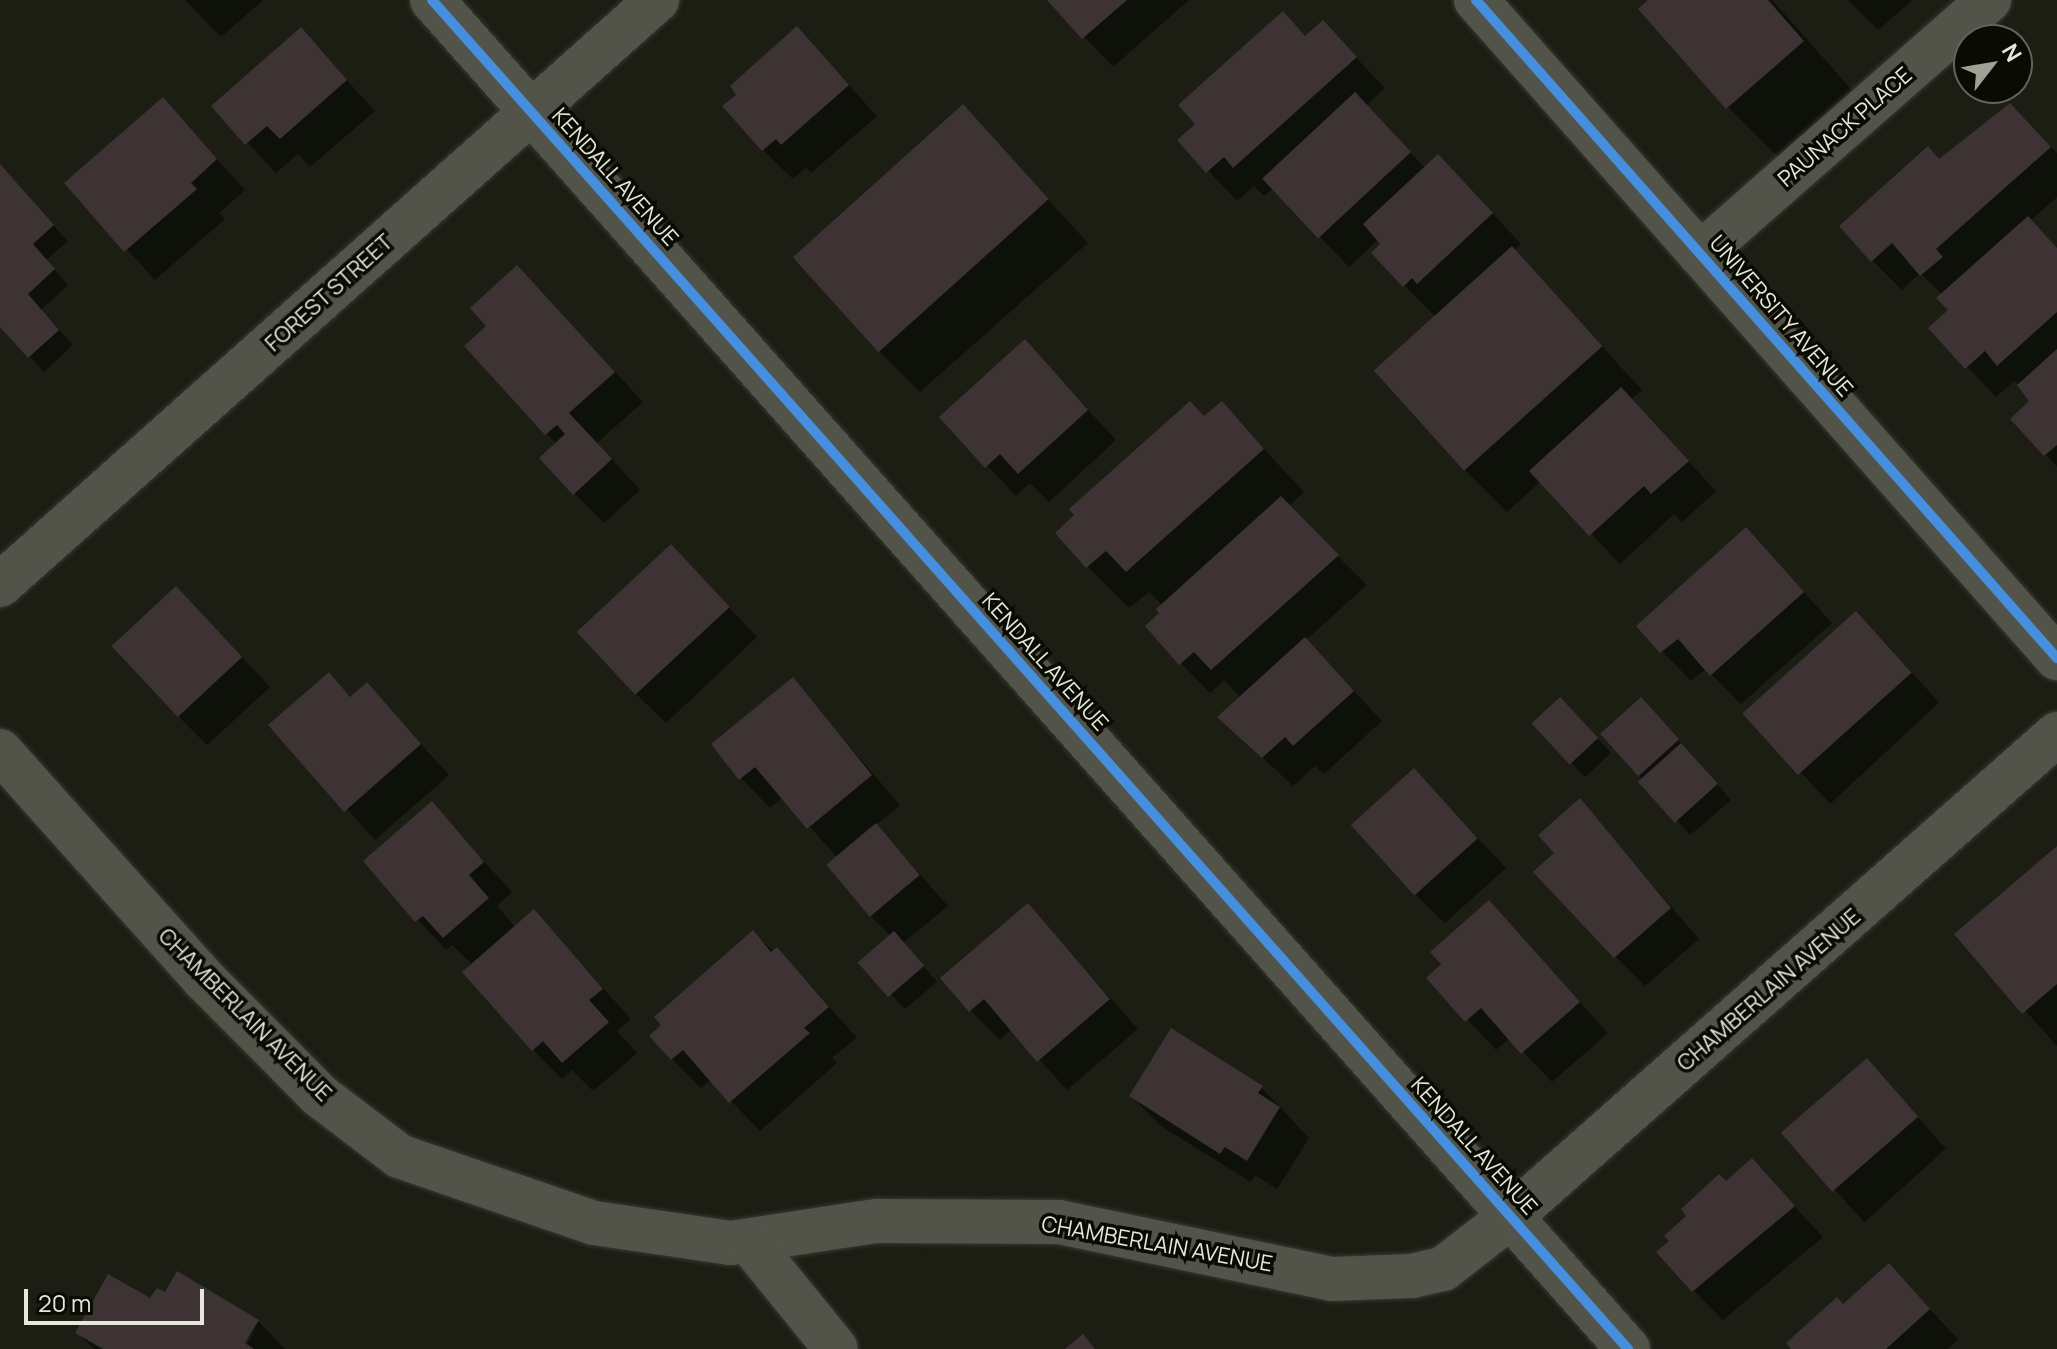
<!DOCTYPE html>
<style>
body{margin:0}
#map{position:relative;width:2057px;height:1349px;overflow:hidden;background:#1c1e13;font-family:Manrope,sans-serif}
div>[style]{position:absolute}
[style*='--x']{left:calc(var(--x)*1px);top:calc(var(--y)*1px);width:calc(var(--w)*1px);rotate:calc(var(--a)*1deg)}
.shadow>*{inset:0;background:#0007;transform-origin:0 0}
.building>*{inset:0;background:#3d3335;transform-origin:0 0}
.roads{filter:drop-shadow(0 0 2px #373930) drop-shadow(0 0 2px #373930)}
.minor>*{height:44px;margin:-22px;padding:0 22px;transform-origin:22px;border-radius:22px;background:#525449}
.tertiary>*{height:44px;margin:-22px;padding:0 22px;transform-origin:22px;border-radius:22px;background:#525449}
.cycleway>*{height:10px;margin:-5px;padding:0 5px;transform-origin:5px;border-radius:5px;background:#468fdf}
span{translate:-50% -50%;white-space:nowrap;text-align:center;line-height:1.15;-webkit-text-stroke:7px #0a0c04;paint-order:stroke}
.street-label{font-size:22px;color:#e5e8db}
.north{position:absolute;left:1953px;top:24px;width:80px;height:80px;box-sizing:border-box;background:#0a0c04;border:2px solid #62645a;border-radius:50%;rotate:59deg;font-size:22px;font-weight:700;line-height:32px;text-align:center;color:#e5e8db}
.north::after{content:'';display:block;margin:auto;width:28px;height:36px;background:#9fa195;clip-path:polygon(50% 0,100% 100%,50% 72%,0 100%)}
.scale{position:absolute;left:24px;top:1289px;width:180px;height:36px;box-sizing:border-box;border:4px solid #e5e8db;border-top:0;padding-left:10px;font-size:24px;line-height:28px;white-space:nowrap;color:#e5e8db;-webkit-text-stroke:6px #0a0c04;paint-order:stroke}
</style>
<div id="map">
<div class="shadow">
<i style="clip-path:polygon(185px 0,263px 0,221px 37px)"></i>
<i style="clip-path:polygon(1050px 0,1189px 0,1113px 67px)"></i>
<i style="clip-path:polygon(1651px 0,1772px 0,1866px 106px,1792px 171px,1728px 107px)"></i>
<i style="clip-path:polygon(1848px 0,1913px 0,1878px 30px)"></i>
<i style="clip-path:polygon(1323px 23px,1385px 88px,1365px 106px,1425px 168px,1467px 186px,1521px 244px,1514px 251px,1642px 390px,1631px 400px,1716px 491px,1682px 522px,1674px 514px,1620px 564px,1541px 481px,1507px 512px,1465px 470px,1436px 317px,1404px 285px,1379px 239px,1349px 267px,1273px 188px,1264px 196px,1254px 186px,1237px 201px,1180px 141px)"></i>
<i style="clip-path:polygon(797px 29px,877px 116px,811px 173px,806px 167px,793px 179px,763px 150px,739px 95px)"></i>
<i style="clip-path:polygon(301px 30px,375px 111px,310px 167px,298px 154px,276px 173px,214px 107px)"></i>
<i style="clip-path:polygon(163px 100px,245px 190px,219px 213px,225px 219px,155px 280px,67px 184px)"></i>
<i style="clip-path:polygon(2010px 105px,2057px 153px,2057px 197px,2030px 221px,2057px 248px,2057px 467px,2013px 419px,2032px 401px,2021px 387px,2014px 381px,1996px 397px,1931px 328px,1951px 310px,1943px 295px,1920px 273px,1902px 290px,1872px 260px,1940px 161px)"></i>
<i style="clip-path:polygon(963px 107px,1088px 243px,920px 392px,878px 350px)"></i>
<i style="clip-path:polygon(0 167px,68px 241px,46px 260px,68px 285px,41px 310px,73px 345px,44px 372px,0 324px)"></i>
<i style="clip-path:polygon(546px 297px,643px 402px,597px 443px,640px 490px,604px 523px,574px 493px,557px 444px,547px 434px)"></i>
<i style="clip-path:polygon(1025px 342px,1116px 440px,1049px 502px,1030px 483px,1016px 496px,942px 417px)"></i>
<i style="clip-path:polygon(1222px 404px,1304px 492px,1288px 507px,1367px 585px,1306px 640px,1382px 721px,1324px 774px,1315px 766px,1293px 786px,1220px 718px,1241px 698px,1224px 680px,1210px 693px,1181px 663px,1163px 606px,1149px 592px,1129px 608px,1088px 567px,1205px 418px)"></i>
<i style="clip-path:polygon(1746px 529px,1832px 623px,1741px 704px,1706px 669px,1691px 681px,1638px 626px)"></i>
<i style="clip-path:polygon(671px 546px,757px 637px,666px 723px,636px 694px)"></i>
<i style="left:1856px;top:613px;width:122px;height:149px;rotate:47deg"></i>
<i style="clip-path:polygon(205px 618px,270px 687px,207px 745px,178px 716px)"></i>
<i style="clip-path:polygon(328px 675px,352px 698px,367px 685px,449px 775px,375px 840px,271px 725px)"></i>
<i style="clip-path:polygon(792px 680px,900px 805px,876px 825px,948px 906px,903px 943px,937px 982px,905px 1009px,891px 994px,891px 936px,870px 916px,837px 857px,783px 797px,770px 808px,741px 778px)"></i>
<i style="clip-path:polygon(1575px 714px,1611px 753px,1585px 777px,1534px 723px)"></i>
<i style="clip-path:polygon(1656px 714px,1731px 800px,1690px 835px,1603px 734px)"></i>
<i style="clip-path:polygon(1414px 771px,1506px 868px,1445px 923px,1415px 894px)"></i>
<i style="clip-path:polygon(1580px 801px,1699px 939px,1645px 986px,1615px 956px,1556px 853px)"></i>
<i style="clip-path:polygon(431px 804px,512px 892px,497px 906px,516px 928px,534px 912px,631px 1019px,617px 1031px,637px 1053px,593px 1091px,572px 1070px,562px 1079px,533px 1050px,473px 965px,452px 945px,446px 950px,365px 861px)"></i>
<i style="clip-path:polygon(2057px 849px,2057px 1046px,1957px 934px)"></i>
<i style="clip-path:polygon(1489px 903px,1608px 1033px,1552px 1082px,1510px 1038px,1496px 1050px,1429px 978px)"></i>
<i style="clip-path:polygon(1028px 906px,1138px 1029px,1067px 1090px,1012px 1029px,1000px 1040px,970px 1010px)"></i>
<i style="clip-path:polygon(753px 933px,806px 980px,857px 1038px,832px 1058px,837px 1063px,760px 1131px,711px 1080px,701px 1088px,672px 1059px)"></i>
<i style="left:1867px;top:1061px;width:118px;height:110px;rotate:48deg"></i>
<i style="clip-path:polygon(1261px 1087px,1309px 1138px,1277px 1189px,1255px 1175px,1251px 1182px,1161px 1126px,1131px 1096px)"></i>
<i style="clip-path:polygon(1752px 1161px,1823px 1237px,1723px 1320px,1693px 1290px,1672px 1241px)"></i>
<i style="clip-path:polygon(1888px 1265px,1958px 1339px,1948px 1349px,1794px 1349px)"></i>
<i style="clip-path:polygon(151px 1301px,258px 1321px,285px 1349px,244px 1349px,257px 1327px,240px 1349px,94px 1349px,77px 1332px)"></i>
</div>
<div class="building">
<i style="clip-path:polygon(1047px 0,1127px 0,1082px 39px)"></i>
<i style="clip-path:polygon(1648px 0,1768px 0,1804px 41px,1726px 109px,1638px 9px)"></i>
<i style="clip-path:polygon(1283px 11px,1305px 36px,1323px 20px,1357px 57px,1233px 168px,1224px 157px,1206px 173px,1177px 140px,1195px 124px,1178px 105px)"></i>
<i style="clip-path:polygon(797px 26px,849px 85px,781px 145px,776px 139px,762px 151px,722px 106px,736px 95px,730px 86px)"></i>
<i style="clip-path:polygon(301px 27px,347px 80px,280px 139px,267px 126px,245px 145px,211px 106px)"></i>
<i style="left:1355px;top:92px;width:82px;height:127px;rotate:47deg"></i>
<i style="clip-path:polygon(163px 97px,217px 159px,191px 183px,197px 189px,124px 252px,64px 183px)"></i>
<i style="clip-path:polygon(2010px 103px,2051px 147px,1936px 249px,1943px 257px,1920px 276px,1892px 243px,1871px 262px,1839px 226px,1928px 146px,1939px 159px)"></i>
<i style="left:963px;top:104px;width:128px;height:229px;rotate:48deg"></i>
<i style="clip-path:polygon(1438px 154px,1493px 213px,1417px 284px,1412px 278px,1403px 287px,1371px 253px,1380px 244px,1363px 224px)"></i>
<i style="clip-path:polygon(0 164px,54px 225px,33px 244px,55px 269px,28px 294px,59px 330px,28px 358px,0 327px)"></i>
<i style="clip-path:polygon(2028px 216px,2057px 248px,2057px 312px,1997px 366px,1985px 351px,1965px 369px,1928px 328px,1948px 310px,1936px 298px)"></i>
<i style="left:1512px;top:246px;width:135px;height:186px;rotate:48deg"></i>
<i style="clip-path:polygon(517px 265px,615px 372px,569px 413px,612px 459px,573px 495px,539px 458px,565px 434px,557px 425px,545px 435px,464px 346px,486px 326px,470px 308px)"></i>
<i style="clip-path:polygon(1025px 339px,1088px 410px,1018px 474px,1000px 454px,985px 468px,939px 417px)"></i>
<i style="clip-path:polygon(2057px 349px,2057px 445px,2044px 456px,2010px 419px,2029px 401px,2017px 385px)"></i>
<i style="clip-path:polygon(1621px 387px,1689px 461px,1651px 494px,1644px 486px,1589px 536px,1529px 471px)"></i>
<i style="clip-path:polygon(1190px 401px,1204px 416px,1222px 401px,1264px 449px,1126px 572px,1106px 551px,1086px 568px,1055px 533px,1074px 515px,1069px 509px)"></i>
<i style="clip-path:polygon(1281px 496px,1339px 555px,1211px 670px,1194px 652px,1179px 665px,1145px 626px,1159px 613px,1156px 609px)"></i>
<i style="clip-path:polygon(1746px 527px,1804px 592px,1710px 676px,1678px 639px,1660px 653px,1636px 626px)"></i>
<i style="left:671px;top:544px;width:86px;height:129px;rotate:47deg"></i>
<i style="left:176px;top:586px;width:97px;height:88px;rotate:47deg"></i>
<i style="left:1856px;top:611px;width:83px;height:153px;rotate:48deg"></i>
<i style="clip-path:polygon(1305px 637px,1354px 691px,1293px 746px,1285px 737px,1262px 758px,1217px 717px)"></i>
<i style="clip-path:polygon(329px 672px,350px 697px,367px 682px,421px 744px,344px 812px,268px 725px)"></i>
<i style="clip-path:polygon(793px 677px,872px 775px,807px 829px,755px 767px,739px 780px,711px 744px)"></i>
<i style="left:1560px;top:697px;width:56px;height:39px;rotate:47deg"></i>
<i style="left:1641px;top:697px;width:57px;height:55px;rotate:48deg"></i>
<i style="left:1681px;top:743px;width:55px;height:58px;rotate:48deg"></i>
<i style="left:1414px;top:768px;width:95px;height:85px;rotate:48deg"></i>
<i style="clip-path:polygon(1580px 798px,1671px 908px,1614px 958px,1533px 872px,1554px 853px,1538px 835px)"></i>
<i style="clip-path:polygon(432px 801px,484px 862px,469px 875px,489px 898px,443px 938px,423px 916px,415px 922px,363px 861px)"></i>
<i style="left:876px;top:823px;width:68px;height:65px;rotate:50deg"></i>
<i style="clip-path:polygon(2057px 846px,2057px 984px,2022px 1014px,1954px 934px)"></i>
<i style="clip-path:polygon(1489px 900px,1580px 1002px,1521px 1054px,1481px 1008px,1465px 1022px,1426px 978px,1441px 964px,1430px 952px)"></i>
<i style="clip-path:polygon(1028px 903px,1110px 999px,1037px 1062px,984px 999px,969px 1012px,940px 978px)"></i>
<i style="clip-path:polygon(534px 909px,603px 989px,589px 1000px,609px 1022px,562px 1063px,543px 1041px,532px 1051px,462px 972px)"></i>
<i style="clip-path:polygon(753px 930px,771px 952px,777px 947px,829px 1007px,804px 1028px,810px 1033px,729px 1103px,683px 1050px,671px 1060px,649px 1036px,661px 1025px,654px 1017px)"></i>
<i style="left:894px;top:931px;width:46px;height:48px;rotate:49deg"></i>
<i style="clip-path:polygon(1171px 1028px,1263px 1086px,1258px 1093px,1280px 1107px,1247px 1161px,1225px 1147px,1220px 1154px,1129px 1096px)"></i>
<i style="left:1867px;top:1058px;width:78px;height:114px;rotate:49deg"></i>
<i style="clip-path:polygon(1752px 1158px,1795px 1206px,1692px 1292px,1656px 1252px,1669px 1241px,1664px 1236px,1686px 1216px,1681px 1209px,1719px 1174px,1726px 1181px)"></i>
<i style="clip-path:polygon(1889px 1263px,1930px 1309px,1886px 1349px,1791px 1349px,1786px 1343px,1837px 1297px,1843px 1304px)"></i>
<i style="clip-path:polygon(177px 1271px,259px 1320px,245px 1343px,254px 1349px,103px 1349px,75px 1333px,108px 1274px,150px 1298px,157px 1288px,165px 1292px)"></i>
<i style="clip-path:polygon(1083px 1334px,1095px 1349px,1065px 1349px)"></i>
</div>
<div class="roads">
<div class="minor">
<i style="--x:432;--y:0;--w:1803;--a:48.44"></i>
<i style="--x:1700;--y:254;--w:385;--a:-41.3"></i>
<i style="--x:0;--y:585;--w:880;--a:-41.68"></i>
<i style="--x:0;--y:751;--w:306;--a:48.2"></i>
<i style="--x:204;--y:979;--w:163;--a:45.2"></i>
<i style="--x:319;--y:1095;--w:101;--a:37.3"></i>
<i style="--x:399;--y:1156;--w:206;--a:19"></i>
<i style="--x:594;--y:1223;--w:138;--a:8.3"></i>
<i style="--x:731;--y:1243;--w:148;--a:-8.6"></i>
<i style="--x:877;--y:1221;--w:182;--a:0.3"></i>
<i style="--x:1059;--y:1222;--w:279;--a:11.8"></i>
<i style="--x:1332;--y:1279;--w:80;--a:-2.1"></i>
<i style="--x:1412;--y:1276;--w:32;--a:-13"></i>
<i style="--x:1443;--y:1269;--w:85;--a:-37.8"></i>
<i style="--x:1510;--y:1217;--w:730;--a:-41.44"></i>
<i style="--x:750;--y:1243;--w:136;--a:50.9"></i>
</div>
<div class="tertiary">
<i style="--x:1476;--y:0;--w:878;--a:48.56"></i>
</div>
</div>
<div class="cycleway">
<i style="--x:432;--y:0;--w:1803;--a:48.44"></i>
<i style="--x:1476;--y:0;--w:878;--a:48.56"></i>
</div>
<div class="street-label">
<span style="left:1845px;top:127px;rotate:-41deg">PAUNACK PLACE</span>
<span style="left:615px;top:177px;rotate:48deg">KENDALL AVENUE</span>
<span style="left:329px;top:293px;rotate:-42deg">FOREST STREET</span>
<span style="left:1781px;top:316px;rotate:49deg">UNIVERSITY AVENUE</span>
<span style="left:1045px;top:662px;rotate:48deg">KENDALL AVENUE</span>
<span style="left:1769px;top:990px;rotate:-41deg">CHAMBERLAIN AVENUE</span>
<span style="left:245px;top:1015px;rotate:45deg">CHAMBERLAIN AVENUE</span>
<span style="left:1474px;top:1146px;rotate:48deg">KENDALL AVENUE</span>
<span style="left:1157px;top:1244px;rotate:10deg">CHAMBERLAIN AVENUE</span>
</div>
<div class="north">N</div>
<div class="scale">20 m</div>
</div>
